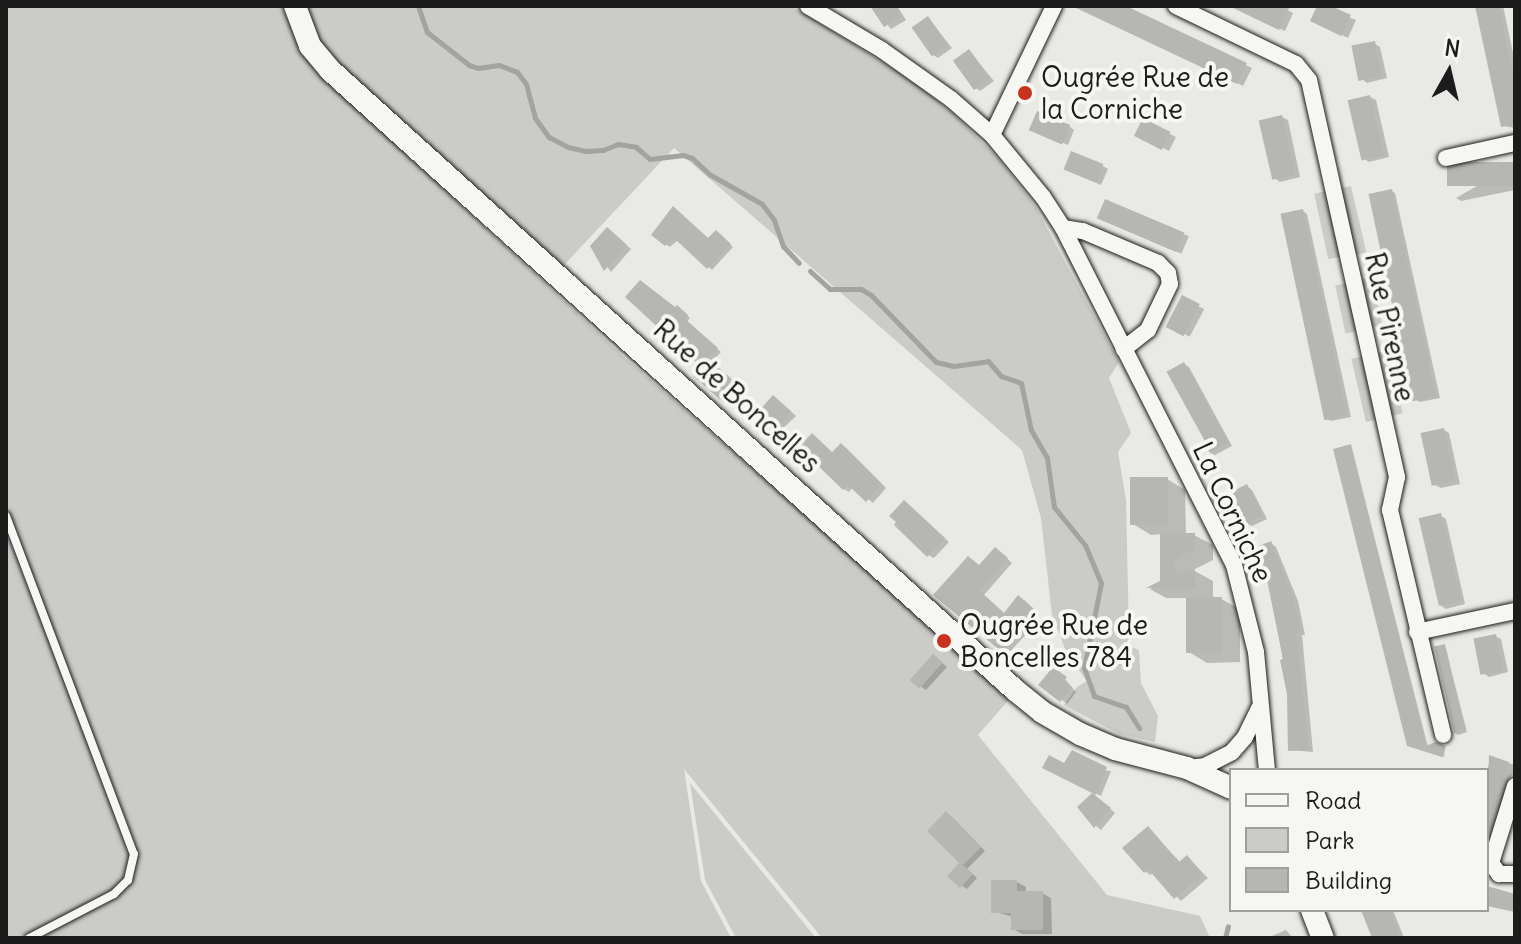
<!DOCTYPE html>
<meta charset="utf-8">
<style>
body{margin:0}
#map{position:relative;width:1521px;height:944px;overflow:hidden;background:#e9e9e5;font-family:Delius,sans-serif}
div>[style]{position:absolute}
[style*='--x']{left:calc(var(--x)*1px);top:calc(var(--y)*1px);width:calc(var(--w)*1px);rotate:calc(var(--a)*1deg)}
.green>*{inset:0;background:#cbcbc7;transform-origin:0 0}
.shadow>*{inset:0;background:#0003;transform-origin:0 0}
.stream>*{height:5px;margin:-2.5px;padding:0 2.5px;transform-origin:2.5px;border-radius:2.5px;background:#a3a3a1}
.building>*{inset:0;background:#b6b6b3;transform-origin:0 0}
.roads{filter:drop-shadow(0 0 2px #1c1c1c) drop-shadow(0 0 2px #1c1c1c)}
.lane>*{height:8px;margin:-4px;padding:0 4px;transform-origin:4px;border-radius:4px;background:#f6f6f2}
.street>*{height:16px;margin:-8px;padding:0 8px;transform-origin:8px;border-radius:8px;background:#f6f6f2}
.secondary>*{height:22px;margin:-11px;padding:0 11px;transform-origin:11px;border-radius:11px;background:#f6f6f2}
.dots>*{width:22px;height:22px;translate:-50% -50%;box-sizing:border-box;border:4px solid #f6f6f2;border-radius:50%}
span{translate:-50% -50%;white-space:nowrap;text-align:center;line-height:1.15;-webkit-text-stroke:8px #f6f6f2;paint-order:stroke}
.poi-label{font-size:28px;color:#1c1c1c}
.left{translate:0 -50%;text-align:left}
.street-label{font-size:28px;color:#1c1c1c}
.frame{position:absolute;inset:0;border:8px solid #1c1c1c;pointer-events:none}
.legend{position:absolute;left:1229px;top:768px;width:260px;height:144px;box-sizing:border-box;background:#f6f6f2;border:2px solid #9f9f9c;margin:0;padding:10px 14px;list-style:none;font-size:24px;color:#1c1c1c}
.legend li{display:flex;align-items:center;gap:16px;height:40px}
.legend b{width:40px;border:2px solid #9f9f9c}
.north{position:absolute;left:1409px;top:32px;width:80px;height:80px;-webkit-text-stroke:6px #f6f6f2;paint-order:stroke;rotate:8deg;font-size:22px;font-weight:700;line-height:32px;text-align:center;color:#1c1c1c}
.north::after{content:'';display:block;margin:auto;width:28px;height:36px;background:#1c1c1c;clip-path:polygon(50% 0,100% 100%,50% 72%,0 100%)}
</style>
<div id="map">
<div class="green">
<i style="clip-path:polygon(6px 6px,282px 6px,300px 49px,338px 91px,623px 356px,1012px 696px,978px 735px,1107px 895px,1200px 916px,1210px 938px,822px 938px,684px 769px,701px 881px,731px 938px,6px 938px)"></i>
<i style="clip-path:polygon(303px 6px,791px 6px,913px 81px,957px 117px,998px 158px,1035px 206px,1119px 362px,1109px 378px,1131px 433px,1118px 452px,1126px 500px,1129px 637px,1131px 647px,1139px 650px,1141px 683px,1158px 716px,1155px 742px,1119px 734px,1064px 705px,1077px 687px,1087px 681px,1067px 654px,1052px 615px,1041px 518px,1022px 450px,674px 148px,563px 266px,341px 66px,322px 47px)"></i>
<i style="left:1351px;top:186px;width:68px;height:12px;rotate:77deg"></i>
<i style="left:1327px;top:191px;width:67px;height:13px;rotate:78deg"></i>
<i style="left:1372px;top:277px;width:49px;height:13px;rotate:78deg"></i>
<i style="left:1347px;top:283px;width:49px;height:12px;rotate:78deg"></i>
<i style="left:1388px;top:350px;width:65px;height:12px;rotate:77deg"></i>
<i style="left:1363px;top:356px;width:65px;height:12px;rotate:77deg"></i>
<i style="clip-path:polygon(690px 783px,816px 938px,736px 938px,705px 880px)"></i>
</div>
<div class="shadow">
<i style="clip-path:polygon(872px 6px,897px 6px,906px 20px,891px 29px)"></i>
<i style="clip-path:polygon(1081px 6px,1121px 6px,1252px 68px,1243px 86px)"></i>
<i style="clip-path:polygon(1232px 6px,1279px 6px,1293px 13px,1285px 31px)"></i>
<i style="clip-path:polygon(1319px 6px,1356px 20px,1348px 38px,1318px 23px)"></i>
<i style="clip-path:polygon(1477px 6px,1503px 6px,1515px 62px,1515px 128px,1503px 126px)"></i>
<i style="clip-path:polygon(928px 18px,952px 48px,938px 58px,933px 55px)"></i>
<i style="clip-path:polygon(1374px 43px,1380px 47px,1387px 78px,1367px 83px,1362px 79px)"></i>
<i style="clip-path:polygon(969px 51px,994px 81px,980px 91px,974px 87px)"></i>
<i style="clip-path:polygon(1370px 97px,1376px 100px,1389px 157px,1369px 162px,1363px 158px)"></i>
<i style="clip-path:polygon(1282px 117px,1288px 120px,1300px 177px,1280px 182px,1274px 178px)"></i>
<i style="clip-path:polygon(1143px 121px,1176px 137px,1169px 151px,1142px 138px)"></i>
<i style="clip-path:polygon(1069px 126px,1074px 130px,1068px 145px,1037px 132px)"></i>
<i style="clip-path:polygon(1515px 164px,1515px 190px,1461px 201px,1456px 198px)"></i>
<i style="clip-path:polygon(1103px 166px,1108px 169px,1101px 185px,1071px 172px)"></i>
<i style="clip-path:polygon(1391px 191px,1395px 193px,1440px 398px,1420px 402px,1416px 400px)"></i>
<i style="left:1106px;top:201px;width:90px;height:19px;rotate:23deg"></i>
<i style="clip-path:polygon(1303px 211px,1307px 214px,1351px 417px,1331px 421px,1327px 419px)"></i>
<i style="clip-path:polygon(613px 233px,631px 249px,611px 272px,592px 246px)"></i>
<i style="clip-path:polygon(720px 234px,733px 247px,712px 270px,678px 240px,670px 247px,653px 235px,709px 240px)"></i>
<i style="left:1183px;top:298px;width:24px;height:31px;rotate:28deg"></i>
<i style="clip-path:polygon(676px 309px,681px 310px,690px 318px,687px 322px,721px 352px,711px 362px,742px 389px,729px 403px)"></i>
<i style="clip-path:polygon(1184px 364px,1189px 367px,1232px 446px,1215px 455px,1209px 452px)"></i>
<i style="clip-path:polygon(779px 401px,796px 416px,781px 430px,775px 426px)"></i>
<i style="clip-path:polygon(1444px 430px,1449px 433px,1460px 484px,1441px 488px,1435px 485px)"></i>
<i style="clip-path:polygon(1351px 446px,1428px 747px,1445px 747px,1444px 757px,1411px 746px)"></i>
<i style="clip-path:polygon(846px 448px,886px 488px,873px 503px,853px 487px,849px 492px,844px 489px,813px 459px,811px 461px,798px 451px,834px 454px)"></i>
<i style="clip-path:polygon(1167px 479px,1185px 490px,1186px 535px,1194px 535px,1213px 545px,1213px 560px,1193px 570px,1213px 581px,1213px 599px,1221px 599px,1240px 609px,1240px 662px,1207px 663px,1189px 652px,1188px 598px,1166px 598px,1150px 589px,1162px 583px,1162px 534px,1151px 535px,1133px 524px)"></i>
<i style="clip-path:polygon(1246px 486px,1252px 490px,1267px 519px,1252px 526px,1246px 523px)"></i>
<i style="clip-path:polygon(910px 506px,949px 542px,934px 558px,928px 555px)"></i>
<i style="clip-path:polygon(1441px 516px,1446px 519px,1465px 604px,1446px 609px,1440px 605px)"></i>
<i style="clip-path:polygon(1271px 543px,1276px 547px,1298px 601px,1305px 635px,1302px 635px,1313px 752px,1290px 750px,1289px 694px,1269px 579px)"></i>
<i style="clip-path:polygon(1001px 553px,1012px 563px,984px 595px,1005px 614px,1024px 600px,1039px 614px,1027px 628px,1030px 630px,1008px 654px,936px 594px)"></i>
<i style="clip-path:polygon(1495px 636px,1501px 639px,1508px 672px,1489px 677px,1483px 673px)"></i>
<i style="clip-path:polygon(1445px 646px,1467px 732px,1458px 735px,1456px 734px)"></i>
<i style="clip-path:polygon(939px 660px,947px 667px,926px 690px,912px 680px)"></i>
<i style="clip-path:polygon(1059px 672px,1076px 692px,1067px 704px,1041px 684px)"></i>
<i style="clip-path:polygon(1491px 758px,1515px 765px,1515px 773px,1509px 778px,1487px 852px,1487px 770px)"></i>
<i style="clip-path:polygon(1065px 766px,1111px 771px,1101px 796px,1045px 768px)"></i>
<i style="clip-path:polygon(1093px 794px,1115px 813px,1101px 830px,1087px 819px)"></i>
<i style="clip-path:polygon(952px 817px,985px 851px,967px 869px,977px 878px,967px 889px,962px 886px,962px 863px)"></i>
<i style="clip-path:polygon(1148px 829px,1181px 863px,1187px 857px,1208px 878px,1181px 901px,1154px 872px,1150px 875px,1145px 871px)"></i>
<i style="clip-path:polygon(1017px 882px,1026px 887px,1026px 893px,1042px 893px,1051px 898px,1052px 934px,1022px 934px,1013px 929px,1013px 917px,993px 911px)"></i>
<i style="clip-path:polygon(1364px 910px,1393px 910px,1404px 938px,1375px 938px)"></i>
<i style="clip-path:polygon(1286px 930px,1293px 938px,1267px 938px)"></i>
</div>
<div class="stream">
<i style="--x:418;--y:6;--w:28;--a:71"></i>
<i style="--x:427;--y:32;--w:53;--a:38.2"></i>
<i style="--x:469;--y:65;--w:9;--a:18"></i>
<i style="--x:478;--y:68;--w:21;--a:-8"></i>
<i style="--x:499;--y:65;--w:19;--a:21"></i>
<i style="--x:517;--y:72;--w:15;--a:53"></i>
<i style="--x:526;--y:84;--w:35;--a:75"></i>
<i style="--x:535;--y:118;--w:24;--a:54"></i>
<i style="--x:549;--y:137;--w:21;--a:28"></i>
<i style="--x:568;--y:147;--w:17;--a:13"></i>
<i style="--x:585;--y:151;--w:18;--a:-3"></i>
<i style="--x:603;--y:150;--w:16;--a:-22"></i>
<i style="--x:618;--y:144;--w:18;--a:9"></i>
<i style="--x:636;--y:147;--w:18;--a:41"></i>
<i style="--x:650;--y:159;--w:33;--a:-7"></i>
<i style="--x:683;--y:155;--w:9;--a:18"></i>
<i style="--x:692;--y:158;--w:23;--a:43"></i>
<i style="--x:709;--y:174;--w:61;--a:29.5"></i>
<i style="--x:762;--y:204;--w:20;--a:53"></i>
<i style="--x:774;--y:220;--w:28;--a:71"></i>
<i style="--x:783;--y:246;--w:23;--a:47"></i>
<i style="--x:810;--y:271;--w:27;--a:42"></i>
<i style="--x:830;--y:289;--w:31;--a:0"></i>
<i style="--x:861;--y:289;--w:12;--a:31"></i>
<i style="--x:871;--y:295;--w:93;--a:45.9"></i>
<i style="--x:936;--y:362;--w:18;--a:13"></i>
<i style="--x:954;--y:366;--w:34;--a:-8"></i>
<i style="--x:988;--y:361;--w:20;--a:49"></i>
<i style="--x:1001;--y:376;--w:21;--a:19"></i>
<i style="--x:1021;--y:383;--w:48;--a:78"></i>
<i style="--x:1031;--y:430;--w:32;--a:60"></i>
<i style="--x:1047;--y:458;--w:49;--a:81.9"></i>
<i style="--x:1054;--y:507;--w:49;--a:50.8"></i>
<i style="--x:1085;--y:545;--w:41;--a:67.2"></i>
<i style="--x:1101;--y:583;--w:87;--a:101.3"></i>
<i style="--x:1084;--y:668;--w:30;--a:70"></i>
<i style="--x:1094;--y:696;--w:34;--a:19"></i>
<i style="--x:1126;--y:707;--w:25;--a:58"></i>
<i style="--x:1225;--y:938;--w:12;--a:-76"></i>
</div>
<div class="building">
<i style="clip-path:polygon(870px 6px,895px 6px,901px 16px,884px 27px)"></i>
<i style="clip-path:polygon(1072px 6px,1126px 6px,1247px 63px,1237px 84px)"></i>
<i style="clip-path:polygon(1229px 6px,1290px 6px,1279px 30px)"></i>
<i style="clip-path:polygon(1317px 6px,1331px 6px,1351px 15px,1341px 36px,1310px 21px)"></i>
<i style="clip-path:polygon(1475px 6px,1499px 6px,1515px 82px,1515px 124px,1501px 127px)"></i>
<i style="left:928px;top:16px;width:35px;height:20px;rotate:55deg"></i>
<i style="left:1375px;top:41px;width:36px;height:24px;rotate:79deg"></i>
<i style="left:969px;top:49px;width:36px;height:20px;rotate:54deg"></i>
<i style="left:1370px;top:95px;width:62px;height:23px;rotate:77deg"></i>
<i style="left:1037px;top:111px;width:36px;height:21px;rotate:23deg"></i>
<i style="left:1282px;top:115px;width:61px;height:24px;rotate:77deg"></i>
<i style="left:1143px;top:118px;width:31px;height:20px;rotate:27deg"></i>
<i style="left:1071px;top:151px;width:35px;height:20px;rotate:22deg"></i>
<i style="left:1515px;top:162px;width:24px;height:68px;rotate:90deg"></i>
<i style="left:1392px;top:189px;width:212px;height:24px;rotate:78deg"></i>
<i style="left:1105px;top:199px;width:86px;height:21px;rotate:23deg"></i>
<i style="clip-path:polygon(673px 206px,708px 238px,716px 230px,731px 244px,707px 269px,674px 238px,665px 246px,651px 235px)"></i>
<i style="left:1303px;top:209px;width:211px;height:23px;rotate:78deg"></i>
<i style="clip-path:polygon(607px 227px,627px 245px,604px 271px,590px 246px)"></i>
<i style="clip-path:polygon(640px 280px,675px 307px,677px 305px,688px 315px,685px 319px,718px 348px,708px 359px,739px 385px,724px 403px,693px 376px,708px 359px,701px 367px,625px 297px)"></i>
<i style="left:1182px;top:295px;width:20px;height:36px;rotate:27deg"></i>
<i style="left:1184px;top:362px;width:92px;height:20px;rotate:61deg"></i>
<i style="left:773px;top:395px;width:25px;height:23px;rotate:42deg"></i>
<i style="left:1444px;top:428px;width:54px;height:24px;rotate:78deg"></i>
<i style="clip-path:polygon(812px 433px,832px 452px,841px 443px,882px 484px,866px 502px,848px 485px,843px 490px,808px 456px,805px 460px,795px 451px)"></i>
<i style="clip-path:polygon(1351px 444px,1426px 746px,1435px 742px,1446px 746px,1442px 757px,1407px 746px,1333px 449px)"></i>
<i style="left:1168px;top:477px;width:48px;height:38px;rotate:90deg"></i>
<i style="left:1247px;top:484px;width:35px;height:20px;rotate:63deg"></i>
<i style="clip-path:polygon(904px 500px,945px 538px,927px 557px,894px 525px,896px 522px,889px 516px)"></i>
<i style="left:1441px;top:513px;width:90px;height:23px;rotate:77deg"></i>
<i style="clip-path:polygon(1160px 533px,1195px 533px,1195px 549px,1172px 561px,1178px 575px,1195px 569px,1195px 588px,1146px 588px,1160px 581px)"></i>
<i style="clip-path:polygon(1271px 541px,1293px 596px,1301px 632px,1297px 633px,1309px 750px,1288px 751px,1287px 694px,1280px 660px,1283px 659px,1267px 580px,1254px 553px,1254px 548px)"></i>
<i style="clip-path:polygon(995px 547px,1008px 558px,980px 591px,1004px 613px,1018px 595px,1034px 609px,1023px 624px,1026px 626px,1002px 652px,933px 595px,968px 556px,979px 565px)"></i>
<i style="left:1186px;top:597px;width:36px;height:56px"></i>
<i style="left:1496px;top:634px;width:37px;height:23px;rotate:79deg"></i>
<i style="left:1445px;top:644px;width:89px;height:11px;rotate:77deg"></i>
<i style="left:933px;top:654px;width:13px;height:35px;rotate:42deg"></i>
<i style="clip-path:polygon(1053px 667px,1067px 677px,1064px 681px,1072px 687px,1060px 702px,1038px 685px)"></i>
<i style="clip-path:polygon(1072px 750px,1107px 767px,1096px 795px,1042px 768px,1049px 755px,1064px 763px)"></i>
<i style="clip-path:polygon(1489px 755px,1509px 762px,1490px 828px,1487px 828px)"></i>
<i style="clip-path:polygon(1092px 793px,1111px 808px,1094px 828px,1077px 807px)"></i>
<i style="clip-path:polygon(946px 811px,981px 847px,963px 865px,973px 874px,960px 888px,947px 876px,959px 863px,927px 831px)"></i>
<i style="clip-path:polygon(1148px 826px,1179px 862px,1187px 855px,1203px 874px,1174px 899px,1148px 869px,1144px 873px,1122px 848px)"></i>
<i style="clip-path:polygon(991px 880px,1017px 880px,1017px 891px,1043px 891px,1043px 930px,1011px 930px,1011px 913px,991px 913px)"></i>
<i style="clip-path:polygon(1487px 886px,1515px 894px,1515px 912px,1487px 906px)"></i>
<i style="clip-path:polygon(1361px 910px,1390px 910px,1401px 938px,1372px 938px)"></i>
</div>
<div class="roads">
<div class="lane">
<i style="--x:6;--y:516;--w:361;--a:69.3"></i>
<i style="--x:134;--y:854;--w:27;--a:103"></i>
<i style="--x:128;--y:880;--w:20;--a:135"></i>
<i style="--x:114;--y:894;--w:96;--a:152.6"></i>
</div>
<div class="street">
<i style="--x:808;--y:6;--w:86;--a:30.7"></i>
<i style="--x:882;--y:50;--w:85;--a:35.4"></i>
<i style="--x:951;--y:99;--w:55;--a:41.3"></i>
<i style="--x:992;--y:135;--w:80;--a:50.6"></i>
<i style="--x:1043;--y:197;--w:37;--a:57"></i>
<i style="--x:1063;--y:228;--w:378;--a:63.1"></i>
<i style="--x:1234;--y:565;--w:90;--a:75.8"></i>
<i style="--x:1256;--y:652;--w:119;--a:84.7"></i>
<i style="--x:1176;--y:6;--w:133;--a:25.8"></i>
<i style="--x:1296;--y:64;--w:21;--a:51"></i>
<i style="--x:1309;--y:80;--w:407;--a:77.5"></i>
<i style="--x:1397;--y:477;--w:34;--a:102"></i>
<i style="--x:1390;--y:510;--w:231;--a:76.7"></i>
<i style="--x:992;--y:135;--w:143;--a:-64.3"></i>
<i style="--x:1446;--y:158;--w:71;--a:-12.3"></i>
<i style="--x:1063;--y:228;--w:20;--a:9"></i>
<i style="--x:1083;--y:231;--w:82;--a:23.1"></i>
<i style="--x:1158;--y:263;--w:14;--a:45"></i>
<i style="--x:1168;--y:273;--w:11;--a:80"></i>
<i style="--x:1170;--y:284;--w:51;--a:115.6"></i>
<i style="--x:1148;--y:330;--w:31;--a:142"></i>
<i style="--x:1417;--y:632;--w:100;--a:-12.1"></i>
<i style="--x:1187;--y:768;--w:18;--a:-6"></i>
<i style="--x:1205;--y:766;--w:30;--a:-27"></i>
<i style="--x:1232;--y:752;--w:20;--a:-49"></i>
<i style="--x:1245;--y:737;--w:32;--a:-64"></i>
<i style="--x:1515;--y:786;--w:81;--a:107.3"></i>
<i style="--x:1491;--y:863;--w:14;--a:54"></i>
<i style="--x:1499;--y:874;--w:16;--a:0"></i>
</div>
<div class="secondary">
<i style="--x:295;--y:6;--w:43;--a:69.4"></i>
<i style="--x:310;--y:46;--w:31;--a:50"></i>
<i style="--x:330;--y:70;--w:924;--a:42.15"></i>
<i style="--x:1015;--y:690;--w:35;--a:39"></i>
<i style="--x:1042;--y:712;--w:44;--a:30.1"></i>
<i style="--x:1080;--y:734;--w:38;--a:23"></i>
<i style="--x:1115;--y:749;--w:74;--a:14.8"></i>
<i style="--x:1187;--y:768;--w:48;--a:24.4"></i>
<i style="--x:1312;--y:910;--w:30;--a:69"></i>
</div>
</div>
<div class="dots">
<i style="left:1025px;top:93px;background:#c8321e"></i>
<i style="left:944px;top:641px;background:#c8321e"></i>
</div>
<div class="poi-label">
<span class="left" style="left:1041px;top:93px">Ougrée Rue de<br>la Corniche</span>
<span class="left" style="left:960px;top:641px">Ougrée Rue de<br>Boncelles 784</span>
</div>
<div class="street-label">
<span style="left:1390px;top:327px;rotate:78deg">Rue Pirenne</span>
<span style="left:737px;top:396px;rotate:42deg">Rue de Boncelles</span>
<span style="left:1233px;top:512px;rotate:65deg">La Corniche</span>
</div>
<div class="frame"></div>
<ul class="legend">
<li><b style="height:10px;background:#f6f6f2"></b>Road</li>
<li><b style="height:22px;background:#cbcbc7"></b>Park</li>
<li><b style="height:22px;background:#b6b6b3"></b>Building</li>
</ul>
<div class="north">N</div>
</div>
